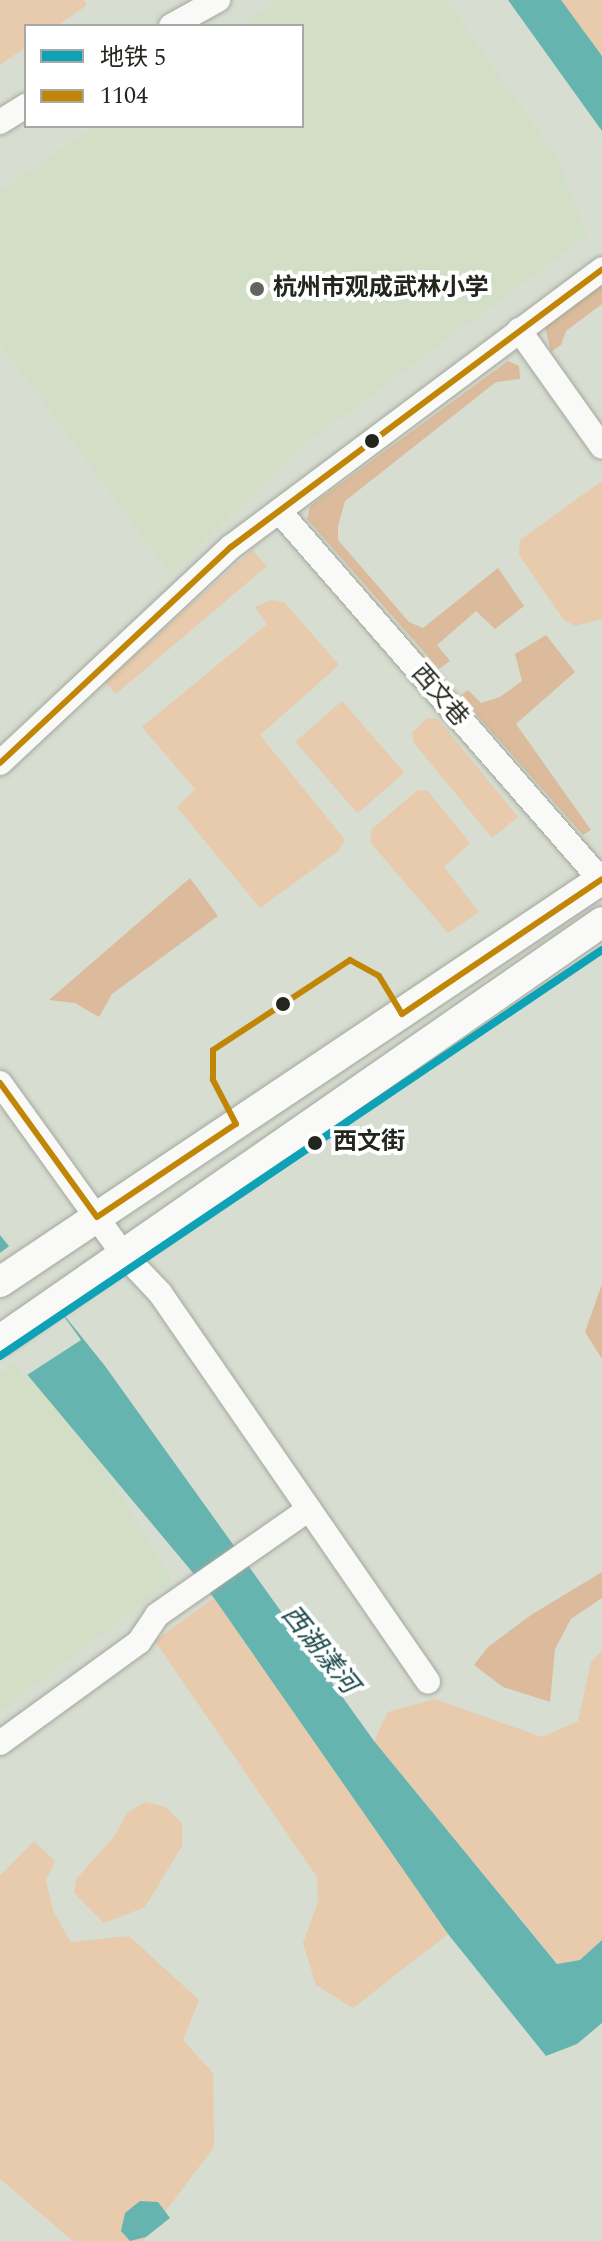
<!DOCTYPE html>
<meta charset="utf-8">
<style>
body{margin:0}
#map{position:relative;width:602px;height:2241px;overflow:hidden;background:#d7ddd0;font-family:Spectral,"Noto Sans SC",serif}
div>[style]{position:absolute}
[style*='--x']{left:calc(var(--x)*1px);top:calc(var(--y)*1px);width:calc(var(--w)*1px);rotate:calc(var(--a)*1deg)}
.built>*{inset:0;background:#d3dec6}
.green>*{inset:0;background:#e8caac;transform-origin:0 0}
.forest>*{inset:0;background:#dbbb9c}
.water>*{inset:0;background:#66b4b0}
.pier>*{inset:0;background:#d7ddd0}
.roads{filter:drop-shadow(0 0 2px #a3a79d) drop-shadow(0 0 2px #a3a79d)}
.minor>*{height:24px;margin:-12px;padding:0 12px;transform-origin:12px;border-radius:12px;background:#f9faf8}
.major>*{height:30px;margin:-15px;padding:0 15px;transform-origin:15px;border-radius:15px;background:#f9faf8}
.bus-1>*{height:6px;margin:-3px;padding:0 3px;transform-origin:3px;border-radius:3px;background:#c28607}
.metro-1>*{height:8px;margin:-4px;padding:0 4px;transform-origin:4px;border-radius:4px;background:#0fa2b7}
.dots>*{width:22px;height:22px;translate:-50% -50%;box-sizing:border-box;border:4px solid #fff;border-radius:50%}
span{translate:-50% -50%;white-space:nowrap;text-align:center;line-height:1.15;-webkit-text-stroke:8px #fff;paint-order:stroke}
.poi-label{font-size:24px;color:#22261d;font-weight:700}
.left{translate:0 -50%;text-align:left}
.street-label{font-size:24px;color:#22261d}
.stop-label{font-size:24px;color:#22261d;font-weight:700}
.water-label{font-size:26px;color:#174747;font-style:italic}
.legend{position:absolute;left:24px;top:24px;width:280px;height:104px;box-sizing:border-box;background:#fff;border:2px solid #a7a8a5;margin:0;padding:10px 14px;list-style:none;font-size:24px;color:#22261d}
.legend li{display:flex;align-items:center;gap:16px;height:40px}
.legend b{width:40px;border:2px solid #a7a8a5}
</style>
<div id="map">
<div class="built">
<i style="clip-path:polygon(277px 0,446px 0,557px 157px,587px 236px,297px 450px,170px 574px,0 343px,0 191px,95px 126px,302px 126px,302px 26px,240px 26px)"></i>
<i style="clip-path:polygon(31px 1352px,173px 1581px,0 1711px,0 1373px)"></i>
</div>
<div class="green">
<i style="clip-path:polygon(0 0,84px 0,87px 5px,57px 26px,26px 26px,26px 47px,0 65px)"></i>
<i style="clip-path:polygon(561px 0,602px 0,602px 56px,570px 13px)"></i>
<i style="clip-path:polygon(602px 481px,602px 619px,575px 626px,564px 620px,519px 555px,520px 540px)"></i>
<i style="clip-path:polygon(252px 550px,267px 566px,116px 694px,105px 682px)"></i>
<i style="clip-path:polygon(271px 600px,284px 602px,339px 665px,260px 735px,345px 840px,338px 851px,260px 908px,177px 807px,195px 789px,142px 727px,267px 624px,255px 607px)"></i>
<i style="left:342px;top:701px;width:95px;height:62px;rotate:49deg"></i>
<i style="clip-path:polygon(427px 718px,438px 719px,518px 817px,492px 838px,414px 743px,412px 733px)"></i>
<i style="clip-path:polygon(418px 790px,428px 791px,470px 843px,444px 867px,479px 912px,448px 933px,370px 842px,372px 829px)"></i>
<i style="clip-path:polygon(214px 1598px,448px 1934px,353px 2008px,316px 1985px,303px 1943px,318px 1902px,317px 1877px,155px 1641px)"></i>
<i style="clip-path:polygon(602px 1650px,602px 1940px,580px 1960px,558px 1964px,374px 1741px,388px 1712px,435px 1699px,542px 1737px,578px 1721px,591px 1662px)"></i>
<i style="clip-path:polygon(145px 1802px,166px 1807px,182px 1824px,182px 1846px,145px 1907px,104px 1923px,74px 1893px,76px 1879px,113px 1838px,128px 1812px)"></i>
<i style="clip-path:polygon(34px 1841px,55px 1861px,46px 1880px,53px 1911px,71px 1942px,129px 1936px,199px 2000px,183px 2040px,213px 2073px,214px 2147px,143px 2241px,73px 2241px,0 2179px,0 1876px)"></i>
</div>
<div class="forest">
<i style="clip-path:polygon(602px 285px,602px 304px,566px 331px,561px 345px,551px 352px,545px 327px)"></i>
<i style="clip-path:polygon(508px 361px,519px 366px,520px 379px,496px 382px,345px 501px,338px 526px,338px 540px,409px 622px,423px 628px,498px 568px,524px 606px,495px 629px,476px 611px,437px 645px,450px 661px,439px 669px,307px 519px,310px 506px)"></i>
<i style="clip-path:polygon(546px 635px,575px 672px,516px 724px,591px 830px,583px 835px,460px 696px,468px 690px,481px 703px,500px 697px,522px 681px,515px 654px)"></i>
<i style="clip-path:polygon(190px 878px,218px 916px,112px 994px,99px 1017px,75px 1003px,49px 1000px)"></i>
<i style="clip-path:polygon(602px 1284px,602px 1359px,585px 1332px)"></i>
<i style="clip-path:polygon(602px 1572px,602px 1598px,571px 1619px,555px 1649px,550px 1702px,503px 1687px,474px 1665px,488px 1647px,531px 1615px)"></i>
</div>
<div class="water">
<i style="clip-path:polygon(508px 0,561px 0,602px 56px,602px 131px)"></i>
<i style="clip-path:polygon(0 1235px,105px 1366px,374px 1741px,557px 1964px,580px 1960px,602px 1940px,602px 2023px,577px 2044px,546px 2056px,448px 1934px,214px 1598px,0 1342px)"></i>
<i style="clip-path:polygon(140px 2201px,158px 2202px,170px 2218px,146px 2237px,130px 2241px,121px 2231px,125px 2213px)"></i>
</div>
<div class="pier">
<i style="clip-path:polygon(12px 1244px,81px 1340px,24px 1377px,0 1342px,0 1253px)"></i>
</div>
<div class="roads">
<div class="minor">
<i style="--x:171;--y:26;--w:54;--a:-29"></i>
<i style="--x:0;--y:122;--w:31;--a:-32"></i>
<i style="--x:519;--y:330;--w:143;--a:54.6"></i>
<i style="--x:279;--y:511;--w:490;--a:48.9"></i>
<i style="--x:0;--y:763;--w:316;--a:-43.1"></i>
<i style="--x:231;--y:547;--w:464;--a:-36.8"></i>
<i style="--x:0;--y:1083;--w:211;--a:54.3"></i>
<i style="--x:123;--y:1254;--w:54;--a:46.5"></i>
<i style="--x:160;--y:1293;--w:472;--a:55.4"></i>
<i style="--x:0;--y:1743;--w:172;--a:-36"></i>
<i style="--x:139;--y:1642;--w:32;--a:-56"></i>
<i style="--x:157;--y:1615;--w:185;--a:-34.9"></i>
</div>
<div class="major">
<i style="--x:0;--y:1282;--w:724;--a:-33.8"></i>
<i style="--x:0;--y:1340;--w:733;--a:-34.77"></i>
</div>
</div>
<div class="bus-1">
<i style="--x:0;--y:763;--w:316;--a:-43.1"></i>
<i style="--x:231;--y:547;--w:464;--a:-36.8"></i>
<i style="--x:0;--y:1083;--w:165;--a:54.1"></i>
<i style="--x:97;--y:1217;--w:167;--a:-33.8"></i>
<i style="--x:236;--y:1124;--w:50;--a:-117.6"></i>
<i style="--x:213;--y:1080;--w:30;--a:-90"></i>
<i style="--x:213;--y:1050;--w:164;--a:-33.3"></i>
<i style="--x:350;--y:960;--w:33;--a:29"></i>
<i style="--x:379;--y:976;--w:44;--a:58.8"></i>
<i style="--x:402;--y:1014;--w:241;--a:-34"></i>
</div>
<div class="metro-1">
<i style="--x:0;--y:1356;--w:726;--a:-34"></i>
</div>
<div class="dots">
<i style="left:257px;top:289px;background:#61665c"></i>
<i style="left:372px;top:441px;background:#22261d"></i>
<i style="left:283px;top:1004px;background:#22261d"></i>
<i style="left:315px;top:1143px;background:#22261d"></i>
</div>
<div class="poi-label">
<span class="left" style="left:273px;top:289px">杭州市观成武林小学</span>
</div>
<div class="street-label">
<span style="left:439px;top:696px;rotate:49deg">西文巷</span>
</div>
<div class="stop-label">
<span class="left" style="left:333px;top:1143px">西文街</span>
</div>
<div class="water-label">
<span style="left:319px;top:1650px;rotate:51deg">西湖漾河</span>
</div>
<ul class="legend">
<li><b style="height:10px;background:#0fa2b7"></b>地铁 5</li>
<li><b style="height:10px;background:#c28607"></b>1104</li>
</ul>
</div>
